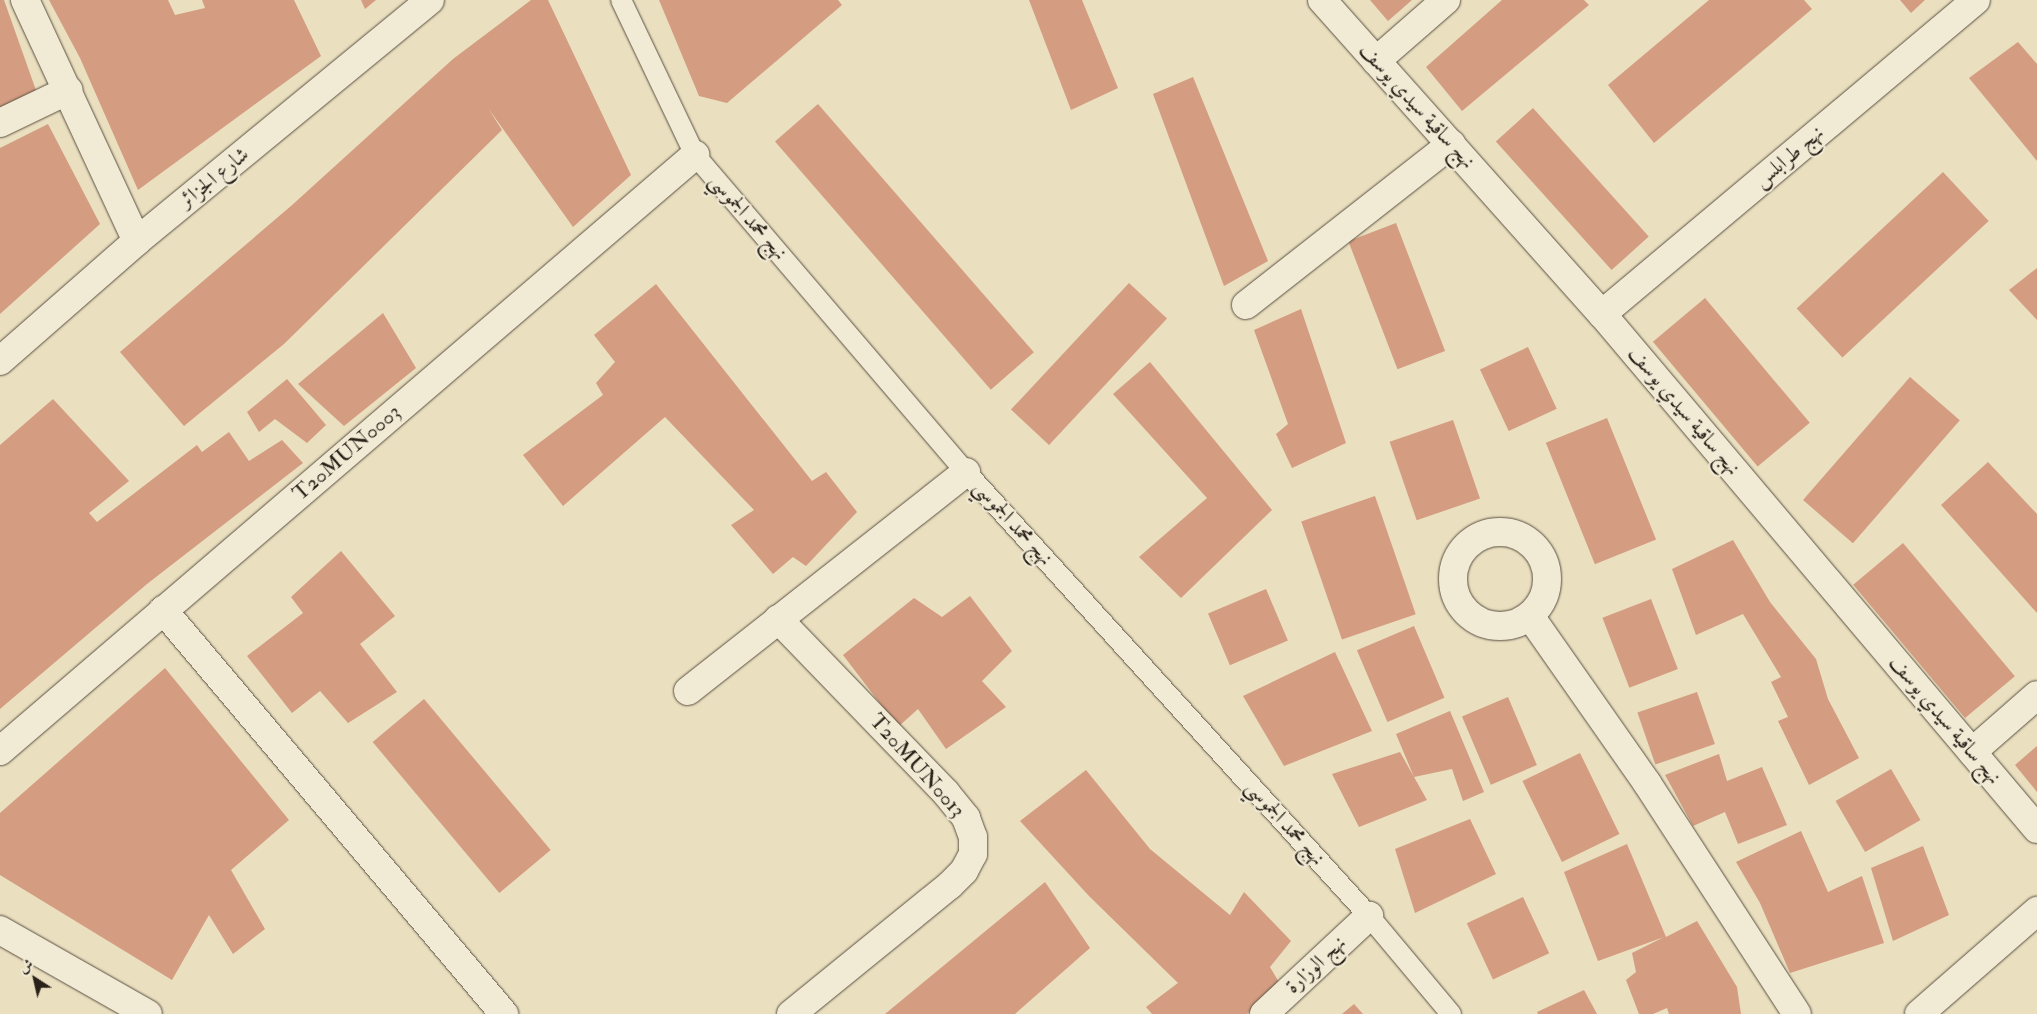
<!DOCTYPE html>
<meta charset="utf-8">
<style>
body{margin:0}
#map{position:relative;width:2037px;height:1014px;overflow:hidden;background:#eadfbf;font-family:"IM FELL Double Pica",Amiri,serif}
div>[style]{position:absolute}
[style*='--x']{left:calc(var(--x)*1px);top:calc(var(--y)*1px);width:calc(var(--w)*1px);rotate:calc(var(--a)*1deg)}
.building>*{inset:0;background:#d49c81;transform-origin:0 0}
.roads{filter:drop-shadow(0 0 1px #5a5042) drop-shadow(0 0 1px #5a5042)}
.lane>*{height:20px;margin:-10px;padding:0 10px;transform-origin:10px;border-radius:10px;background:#f1ead5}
.street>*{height:28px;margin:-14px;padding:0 14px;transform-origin:14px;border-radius:14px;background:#f1ead5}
.street>.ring{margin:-14px;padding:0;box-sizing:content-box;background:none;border:28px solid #f1ead5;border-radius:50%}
.secondary>*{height:28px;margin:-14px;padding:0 14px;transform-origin:14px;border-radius:14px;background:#f1ead5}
span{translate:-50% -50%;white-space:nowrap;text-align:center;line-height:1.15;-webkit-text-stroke:4px #f1ead5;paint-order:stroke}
.street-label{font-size:21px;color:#2a2119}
.north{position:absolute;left:10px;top:954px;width:50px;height:50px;-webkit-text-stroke:4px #f1ead5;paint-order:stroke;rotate:325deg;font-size:14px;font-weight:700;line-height:20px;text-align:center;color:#2a2119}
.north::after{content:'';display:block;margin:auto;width:18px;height:22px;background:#2a2119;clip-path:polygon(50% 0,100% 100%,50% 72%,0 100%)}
</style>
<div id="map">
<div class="building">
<i style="clip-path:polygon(0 0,4px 0,38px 96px,0 113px)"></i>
<i style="clip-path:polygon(49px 0,168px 0,175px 15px,205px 8px,202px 0,294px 0,321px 56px,138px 190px,80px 58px)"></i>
<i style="clip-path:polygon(361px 0,376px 0,365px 9px)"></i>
<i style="clip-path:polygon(531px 0,548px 0,631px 175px,573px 227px,488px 108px,502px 130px,284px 344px,184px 426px,120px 352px,291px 206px,453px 59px)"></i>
<i style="clip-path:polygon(659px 0,838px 0,842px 5px,727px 103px,699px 96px)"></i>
<i style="clip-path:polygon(1029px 0,1082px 0,1118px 88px,1071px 110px)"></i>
<i style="clip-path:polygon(1370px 0,1412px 0,1388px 21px)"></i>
<i style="clip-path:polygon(1502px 0,1584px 0,1589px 5px,1462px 111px,1426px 67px)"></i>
<i style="clip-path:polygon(1709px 0,1804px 0,1812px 9px,1654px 143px,1608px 85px)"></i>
<i style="clip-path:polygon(1900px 0,1925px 0,1911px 13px)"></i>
<i style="clip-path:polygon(2018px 42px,2037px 64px,2037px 161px,1969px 78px)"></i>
<i style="clip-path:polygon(1193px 77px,1268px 261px,1224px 286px,1153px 94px)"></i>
<i style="left:818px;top:104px;width:329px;height:57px;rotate:49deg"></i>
<i style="left:1533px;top:108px;width:173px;height:50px;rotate:48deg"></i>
<i style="clip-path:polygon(48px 124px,100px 224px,0 314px,0 148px)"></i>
<i style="left:1943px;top:172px;width:67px;height:200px;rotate:47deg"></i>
<i style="left:1396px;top:223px;width:137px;height:51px;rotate:69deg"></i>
<i style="clip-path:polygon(2037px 268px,2037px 320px,2009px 290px)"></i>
<i style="left:1129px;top:283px;width:52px;height:173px;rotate:43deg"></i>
<i style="clip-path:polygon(656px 284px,812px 481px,826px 472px,857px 512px,806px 566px,793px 557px,773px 574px,731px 525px,754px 510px,665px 417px,563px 506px,523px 455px,603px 395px,596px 383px,615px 362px,594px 335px)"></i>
<i style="left:1705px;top:298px;width:163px;height:68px;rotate:50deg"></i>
<i style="clip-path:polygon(1301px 309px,1346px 443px,1292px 468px,1276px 434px,1288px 424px,1254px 330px)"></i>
<i style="clip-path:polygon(383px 313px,416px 368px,344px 426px,298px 384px)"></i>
<i style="left:1528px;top:347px;width:68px;height:53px;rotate:65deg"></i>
<i style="clip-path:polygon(1150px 362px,1272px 510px,1181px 598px,1139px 557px,1207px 498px,1113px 394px)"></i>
<i style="left:1910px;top:377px;width:66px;height:163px;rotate:41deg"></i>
<i style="clip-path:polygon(287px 379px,326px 425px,307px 443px,275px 419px,259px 432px,247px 412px)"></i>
<i style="clip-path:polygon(53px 399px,129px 481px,89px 513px,97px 522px,197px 445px,202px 452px,229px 432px,249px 461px,282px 440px,303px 463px,147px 584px,0 709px,0 445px)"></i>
<i style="left:1607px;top:418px;width:131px;height:66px;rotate:68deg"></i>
<i style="left:1453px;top:420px;width:83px;height:67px;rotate:71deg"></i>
<i style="clip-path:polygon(1988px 462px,2037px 514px,2037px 613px,1941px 505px)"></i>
<i style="left:1375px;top:496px;width:125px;height:78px;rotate:71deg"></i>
<i style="clip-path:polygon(1733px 540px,1770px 602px,1816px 659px,1828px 699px,1859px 758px,1809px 785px,1778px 721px,1788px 717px,1771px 682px,1781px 677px,1743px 614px,1696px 635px,1672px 569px)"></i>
<i style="left:1903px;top:543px;width:174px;height:65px;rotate:50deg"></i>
<i style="clip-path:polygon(341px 551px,395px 616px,360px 644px,397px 692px,348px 723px,320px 691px,292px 713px,247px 656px,303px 613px,291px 597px)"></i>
<i style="left:1266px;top:589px;width:56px;height:63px;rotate:67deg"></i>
<i style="clip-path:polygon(970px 596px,1012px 651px,982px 681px,1006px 707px,946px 749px,918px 709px,898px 727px,843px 655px,914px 598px,942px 617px)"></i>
<i style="left:1651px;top:599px;width:75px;height:52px;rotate:69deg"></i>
<i style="left:1414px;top:626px;width:78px;height:62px;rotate:67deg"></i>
<i style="clip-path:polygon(1335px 652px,1372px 731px,1284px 766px,1243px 696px)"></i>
<i style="clip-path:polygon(165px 668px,289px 820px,231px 870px,265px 929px,233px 954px,209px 915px,172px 980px,0 875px,0 813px)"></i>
<i style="left:1697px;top:692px;width:55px;height:63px;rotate:71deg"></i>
<i style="left:1508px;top:697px;width:74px;height:50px;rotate:67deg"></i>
<i style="left:424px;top:699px;width:197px;height:67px;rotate:50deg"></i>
<i style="clip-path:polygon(1450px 711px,1484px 792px,1463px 801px,1452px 769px,1414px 777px,1427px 800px,1359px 827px,1332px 774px,1400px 752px,1414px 777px,1396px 734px)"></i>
<i style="clip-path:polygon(2037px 746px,2037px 792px,2015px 765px)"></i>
<i style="left:1580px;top:753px;width:90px;height:64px;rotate:64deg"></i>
<i style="clip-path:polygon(1719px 754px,1727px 781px,1762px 767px,1787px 825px,1738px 844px,1725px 812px,1693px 826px,1665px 775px)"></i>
<i style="left:1891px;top:769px;width:59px;height:64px;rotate:60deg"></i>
<i style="clip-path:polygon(1086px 770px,1150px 849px,1230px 915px,1244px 892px,1291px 941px,1270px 967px,1280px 984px,1247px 1014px,1152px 1014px,1146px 1007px,1178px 983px,1089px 896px,1020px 821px)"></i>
<i style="clip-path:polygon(1470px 819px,1496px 874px,1415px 913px,1395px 849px)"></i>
<i style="clip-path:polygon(1801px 831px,1828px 892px,1862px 876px,1884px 943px,1790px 973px,1760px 903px,1736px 862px)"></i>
<i style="clip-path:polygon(1627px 844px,1666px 937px,1697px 921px,1737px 987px,1741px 1014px,1669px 1014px,1667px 1008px,1653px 1014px,1639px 1014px,1626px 980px,1636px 972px,1632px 953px,1664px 937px,1598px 961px,1564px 872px)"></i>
<i style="clip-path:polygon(1923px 846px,1949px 915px,1893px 941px,1871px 868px)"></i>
<i style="clip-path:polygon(1045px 882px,1090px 948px,1015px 1014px,885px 1014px)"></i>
<i style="left:1523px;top:897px;width:62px;height:62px;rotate:65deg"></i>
<i style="clip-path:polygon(1584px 990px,1597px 1014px,1538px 1014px,1537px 1012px)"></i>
<i style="clip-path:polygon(1354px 1004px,1363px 1014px,1342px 1014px)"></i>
</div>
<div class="roads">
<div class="lane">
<i style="--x:621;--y:0;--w:172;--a:64.5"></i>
<i style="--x:695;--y:155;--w:417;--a:49.5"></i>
<i style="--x:966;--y:472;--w:600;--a:47.77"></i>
<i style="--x:1369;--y:916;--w:128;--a:50.1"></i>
</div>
<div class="street">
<i style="--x:25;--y:0;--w:266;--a:65.1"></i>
<i style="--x:1322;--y:0;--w:421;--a:48.3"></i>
<i style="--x:1602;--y:314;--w:674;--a:49.81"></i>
<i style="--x:1376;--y:61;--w:93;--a:-41.1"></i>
<i style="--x:0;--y:123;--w:76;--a:-25.6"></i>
<i style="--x:1246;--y:305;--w:261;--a:-38.1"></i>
<i style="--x:1602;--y:314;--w:488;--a:-40"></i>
<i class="ring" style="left:1453px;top:532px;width:66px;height:66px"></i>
<i style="--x:163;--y:610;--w:529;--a:49.83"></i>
<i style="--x:1530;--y:616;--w:204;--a:55"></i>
<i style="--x:1647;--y:783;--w:275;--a:57"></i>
<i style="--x:778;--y:619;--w:242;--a:46"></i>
<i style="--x:946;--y:793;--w:32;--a:51"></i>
<i style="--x:966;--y:818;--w:20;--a:70"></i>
<i style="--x:973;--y:837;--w:17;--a:90"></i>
<i style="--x:973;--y:854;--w:19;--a:118"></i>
<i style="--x:964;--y:871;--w:20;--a:135"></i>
<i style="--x:950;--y:885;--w:205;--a:140.9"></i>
<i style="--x:688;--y:691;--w:354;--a:-38.2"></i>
<i style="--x:0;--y:751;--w:916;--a:-40.61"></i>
<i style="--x:1972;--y:752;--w:86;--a:-41.2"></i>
<i style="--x:1264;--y:1014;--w:144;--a:-43"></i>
</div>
<div class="secondary">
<i style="--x:0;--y:361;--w:182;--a:-41.2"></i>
<i style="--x:137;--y:241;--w:379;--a:-39.4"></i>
<i style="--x:0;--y:930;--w:170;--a:29.6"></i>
<i style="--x:1919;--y:1014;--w:157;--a:-41.1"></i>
</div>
</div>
<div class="street-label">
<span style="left:1417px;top:106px;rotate:48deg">نهج ساقية سيدي يوسف</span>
<span style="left:1789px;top:157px;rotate:-40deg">نهج طرابلس</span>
<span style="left:214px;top:178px;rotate:-39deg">شارع الجزائر</span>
<span style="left:748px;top:217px;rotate:49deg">نهج محمد الجموسي</span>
<span style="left:1684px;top:411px;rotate:50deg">نهج ساقية سيدي يوسف</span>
<span style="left:347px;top:453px;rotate:-41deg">T20MUN0003</span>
<span style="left:1013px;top:523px;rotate:48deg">نهج محمد الجموسي</span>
<span style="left:1945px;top:720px;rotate:50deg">نهج ساقية سيدي يوسف</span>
<span style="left:917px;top:766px;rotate:48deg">T20MUN0013</span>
<span style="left:1285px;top:823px;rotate:48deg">نهج محمد الجموسي</span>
<span style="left:1316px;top:965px;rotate:-43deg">نهج الوزارة</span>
</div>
<div class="north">ش</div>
</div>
